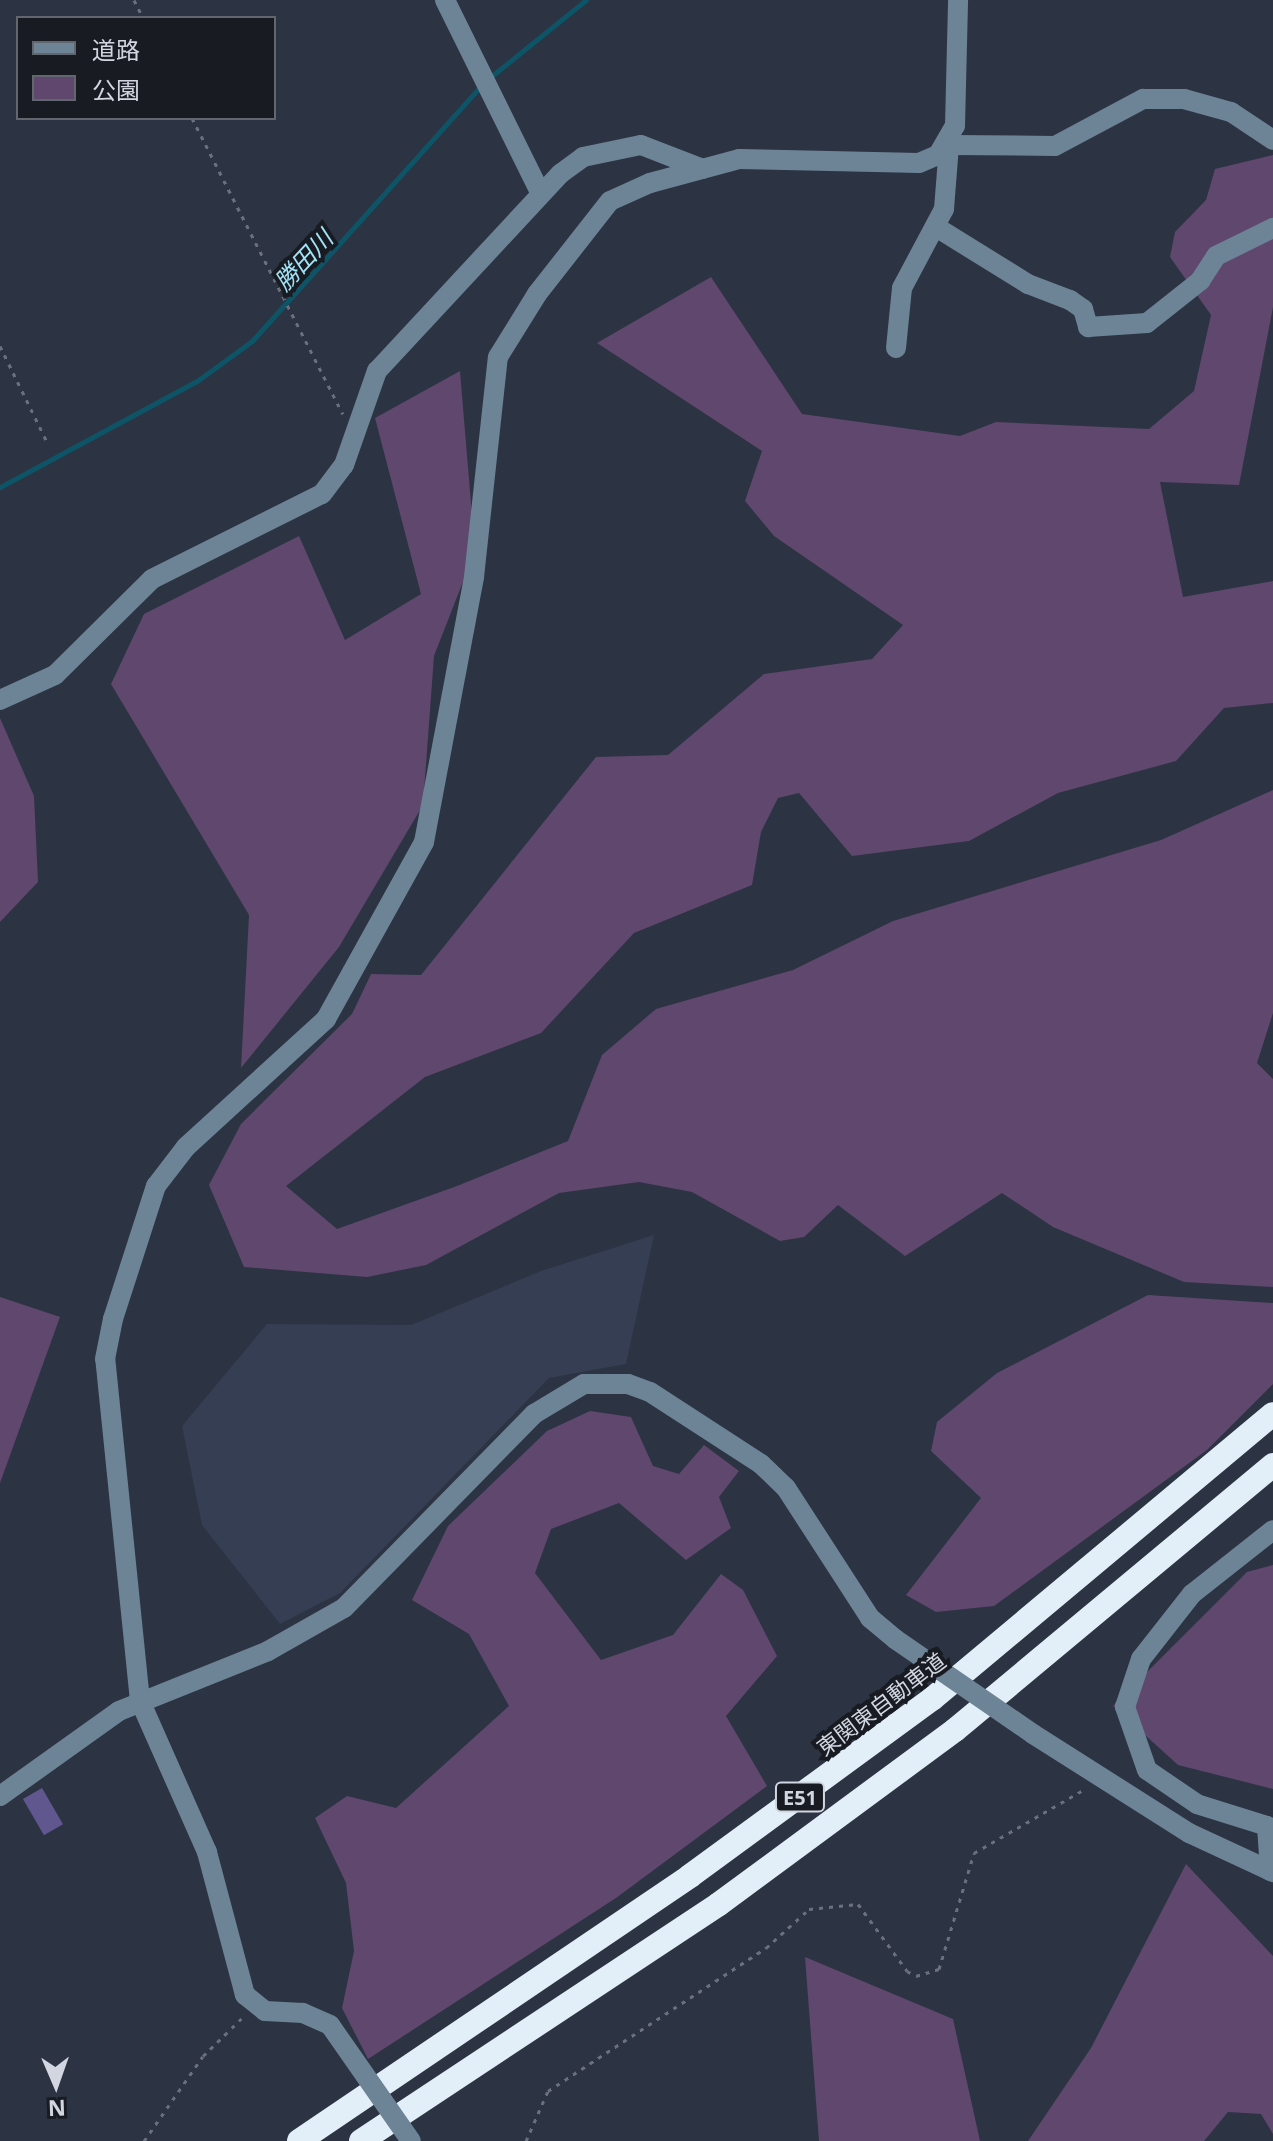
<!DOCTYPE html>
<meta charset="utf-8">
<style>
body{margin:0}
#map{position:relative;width:1273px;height:2141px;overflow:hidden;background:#2c3343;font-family:"Open Sans","Noto Sans JP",sans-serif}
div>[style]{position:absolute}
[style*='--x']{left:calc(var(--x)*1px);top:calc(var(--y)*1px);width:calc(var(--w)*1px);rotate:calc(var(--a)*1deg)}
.built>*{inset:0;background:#353e53}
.green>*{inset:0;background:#5f476d}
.stream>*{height:5px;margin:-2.5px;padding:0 2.5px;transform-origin:2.5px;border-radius:2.5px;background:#0d5566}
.building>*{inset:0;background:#5f578e;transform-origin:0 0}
.path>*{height:3px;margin-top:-1.5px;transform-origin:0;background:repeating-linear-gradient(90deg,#6a707e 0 4px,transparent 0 10px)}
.minor>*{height:20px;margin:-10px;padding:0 10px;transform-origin:10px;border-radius:10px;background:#6d8497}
.highway>*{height:24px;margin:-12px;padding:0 12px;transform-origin:12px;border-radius:12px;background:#e3eff8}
.minor-bridge>*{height:20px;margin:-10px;padding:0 10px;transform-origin:10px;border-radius:10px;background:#6d8497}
span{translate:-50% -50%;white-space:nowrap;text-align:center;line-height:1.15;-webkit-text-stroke:8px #181b22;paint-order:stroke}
.shield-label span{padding:2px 6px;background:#181b22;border:2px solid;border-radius:6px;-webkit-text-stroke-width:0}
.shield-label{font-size:20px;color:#d1d6e0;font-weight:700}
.street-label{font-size:22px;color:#d1d6e0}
.water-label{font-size:24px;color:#a2e4f7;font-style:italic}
.legend{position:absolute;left:16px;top:16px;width:260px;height:104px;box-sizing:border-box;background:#181b22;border:2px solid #62666e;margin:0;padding:10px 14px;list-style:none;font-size:24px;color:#d1d6e0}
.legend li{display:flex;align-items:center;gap:16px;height:40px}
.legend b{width:40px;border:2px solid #62666e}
.north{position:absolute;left:16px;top:2045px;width:80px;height:80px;-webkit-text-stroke:6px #181b22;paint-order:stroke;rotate:178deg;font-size:22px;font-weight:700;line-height:32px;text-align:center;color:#d1d6e0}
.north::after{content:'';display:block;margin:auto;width:28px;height:36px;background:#d1d6e0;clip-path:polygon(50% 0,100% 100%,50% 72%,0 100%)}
</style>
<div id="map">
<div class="built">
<i style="clip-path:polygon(654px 1235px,626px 1364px,549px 1378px,340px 1593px,280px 1624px,202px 1525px,182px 1426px,267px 1324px,411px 1325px,541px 1271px)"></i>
</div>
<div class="green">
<i style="clip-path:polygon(1273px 155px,1273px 307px,1239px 485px,1160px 482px,1183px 597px,1273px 581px,1273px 703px,1224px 708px,1176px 761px,1058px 793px,969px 841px,852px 856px,799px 793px,778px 798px,761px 832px,752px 885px,634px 933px,541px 1033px,425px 1077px,286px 1186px,337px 1229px,457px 1186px,568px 1141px,602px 1055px,656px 1009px,793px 970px,893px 921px,1161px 840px,1273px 790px,1273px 1013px,1257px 1063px,1273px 1079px,1273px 1287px,1184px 1282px,1053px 1227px,1002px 1193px,905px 1256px,838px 1205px,804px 1237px,780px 1241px,692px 1192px,639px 1182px,559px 1193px,426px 1265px,367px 1277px,244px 1267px,209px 1185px,241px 1124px,352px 1014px,371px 974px,421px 975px,596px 757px,668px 755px,764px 674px,872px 659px,903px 625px,774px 536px,745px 501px,762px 451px,597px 343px,711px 277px,802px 414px,960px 436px,996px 422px,1149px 429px,1194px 391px,1211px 315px,1170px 257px,1175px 232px,1206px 200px,1215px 169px)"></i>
<i style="clip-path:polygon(460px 371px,475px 551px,434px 656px,423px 805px,339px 947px,241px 1068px,249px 915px,111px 684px,144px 614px,299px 536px,345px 640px,421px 594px,375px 418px)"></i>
<i style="clip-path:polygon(0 718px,34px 796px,38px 882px,0 922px)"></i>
<i style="clip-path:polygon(1148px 1295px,1273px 1303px,1273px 1384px,1207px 1450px,994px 1606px,936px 1612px,906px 1595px,981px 1498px,931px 1451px,937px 1422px,997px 1373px)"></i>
<i style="clip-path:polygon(0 1297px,60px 1317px,0 1483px)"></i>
<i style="clip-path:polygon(590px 1411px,631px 1417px,653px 1466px,679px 1474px,704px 1445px,739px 1471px,719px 1497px,731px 1528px,686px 1560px,619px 1503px,551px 1529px,535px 1573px,601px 1660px,673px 1635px,721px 1574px,743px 1590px,777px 1656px,726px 1716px,767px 1786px,616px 1898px,368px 2059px,342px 2008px,354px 1951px,346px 1883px,315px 1818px,347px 1796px,396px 1808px,509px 1706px,469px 1634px,412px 1600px,448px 1526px,547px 1431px)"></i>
<i style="clip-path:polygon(1273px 1565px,1273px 1789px,1178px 1765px,1113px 1706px,1247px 1572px)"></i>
<i style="clip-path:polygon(1186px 1864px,1273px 1956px,1273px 2134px,1261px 2114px,1228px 2112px,1204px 2141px,1028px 2141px,1091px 2048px)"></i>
<i style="clip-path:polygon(805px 1957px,953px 2019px,980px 2141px,819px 2141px)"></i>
</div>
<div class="stream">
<i style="--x:488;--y:79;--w:126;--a:-38.9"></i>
<i style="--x:0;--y:487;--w:224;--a:-28.3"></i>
<i style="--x:197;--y:381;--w:68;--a:-36"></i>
<i style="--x:252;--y:341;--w:343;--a:-48.1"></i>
</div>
<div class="building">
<i style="left:42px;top:1788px;width:42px;height:22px;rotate:60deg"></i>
</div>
<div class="path">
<i style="--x:134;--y:0;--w:20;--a:63"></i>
<i style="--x:192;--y:118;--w:332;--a:63"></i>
<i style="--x:0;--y:346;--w:109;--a:63.9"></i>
<i style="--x:144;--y:2141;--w:103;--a:-55.2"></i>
<i style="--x:203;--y:2056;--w:54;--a:-44.3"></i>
<i style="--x:526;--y:2141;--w:55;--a:-66.3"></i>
<i style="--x:548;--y:2091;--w:261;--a:-33.3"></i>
<i style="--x:766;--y:1948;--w:58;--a:-42.2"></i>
<i style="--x:809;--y:1909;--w:49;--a:-5.8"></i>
<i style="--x:858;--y:1904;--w:83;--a:53.8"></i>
<i style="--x:907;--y:1971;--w:10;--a:29"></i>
<i style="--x:916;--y:1976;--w:24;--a:-17"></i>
<i style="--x:939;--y:1969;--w:121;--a:-73.2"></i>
<i style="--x:974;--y:1853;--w:128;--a:-30"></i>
</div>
<div class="minor">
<i style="--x:445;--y:0;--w:216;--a:63.7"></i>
<i style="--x:936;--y:227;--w:108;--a:31.8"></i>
<i style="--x:1028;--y:284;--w:45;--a:20.9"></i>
<i style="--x:1070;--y:300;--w:16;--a:35"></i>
<i style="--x:1083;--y:309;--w:19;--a:74"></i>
<i style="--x:1088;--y:327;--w:59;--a:-3.9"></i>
<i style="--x:1147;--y:323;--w:68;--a:-38.4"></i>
<i style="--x:1200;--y:281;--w:30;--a:-57"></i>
<i style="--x:1216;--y:256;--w:64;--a:-26.2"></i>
<i style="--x:896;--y:348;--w:60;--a:-84.3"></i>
<i style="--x:902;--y:288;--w:89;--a:-62"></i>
<i style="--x:944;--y:209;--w:64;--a:-85.5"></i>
<i style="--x:949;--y:145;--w:106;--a:0.5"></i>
<i style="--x:1055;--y:146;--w:100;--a:-28.1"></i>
<i style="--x:1143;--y:99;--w:41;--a:0"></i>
<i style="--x:1184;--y:99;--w:49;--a:15.5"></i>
<i style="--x:1231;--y:112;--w:50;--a:33.7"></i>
<i style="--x:0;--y:700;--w:60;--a:-24.4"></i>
<i style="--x:55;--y:675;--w:136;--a:-44.7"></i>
<i style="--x:152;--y:579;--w:190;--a:-26.6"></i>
<i style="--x:322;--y:494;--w:36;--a:-53"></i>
<i style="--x:344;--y:465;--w:100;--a:-70.7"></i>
<i style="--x:377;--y:371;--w:269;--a:-47.1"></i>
<i style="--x:560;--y:174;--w:29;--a:-36"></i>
<i style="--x:583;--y:157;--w:59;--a:-11.7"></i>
<i style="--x:641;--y:145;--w:66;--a:21.2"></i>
<i style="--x:1033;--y:1734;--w:185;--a:32.4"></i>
<i style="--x:1189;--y:1833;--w:93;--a:24.9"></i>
<i style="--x:0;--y:1796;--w:146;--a:-35.5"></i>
<i style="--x:119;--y:1711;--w:161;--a:-21.9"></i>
<i style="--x:268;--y:1651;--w:87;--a:-29.5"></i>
<i style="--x:344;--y:1608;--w:272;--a:-45.6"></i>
<i style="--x:534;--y:1414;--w:58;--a:-31"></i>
<i style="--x:584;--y:1384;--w:44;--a:0"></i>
<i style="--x:628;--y:1384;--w:23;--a:20"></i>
<i style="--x:650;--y:1392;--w:132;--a:33"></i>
<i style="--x:761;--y:1464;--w:35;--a:44"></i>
<i style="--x:786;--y:1488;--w:155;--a:57.1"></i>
<i style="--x:870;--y:1618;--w:33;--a:40"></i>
<i style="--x:1270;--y:1871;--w:45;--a:-93.8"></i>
<i style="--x:1267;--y:1826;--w:73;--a:-162.6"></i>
<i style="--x:1197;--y:1804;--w:60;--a:-145.8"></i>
<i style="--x:1147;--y:1770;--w:67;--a:-109.2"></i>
<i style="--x:1125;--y:1707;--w:51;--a:-71.6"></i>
<i style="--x:1141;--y:1659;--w:83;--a:-51.9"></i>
<i style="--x:1192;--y:1594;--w:103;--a:-38.3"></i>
<i style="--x:330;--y:2025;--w:30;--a:-156"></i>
<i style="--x:303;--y:2013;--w:38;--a:-177"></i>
<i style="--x:265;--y:2011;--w:26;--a:-141"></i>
<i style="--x:245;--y:1995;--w:148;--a:-104.9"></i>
<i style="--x:207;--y:1852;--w:165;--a:-113.9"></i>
<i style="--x:140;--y:1701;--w:344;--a:-95.8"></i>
<i style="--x:105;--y:1359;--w:41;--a:-78.7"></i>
<i style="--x:113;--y:1319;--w:140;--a:-72.1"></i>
<i style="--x:156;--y:1186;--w:49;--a:-52.4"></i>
<i style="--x:186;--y:1147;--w:190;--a:-42.4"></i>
<i style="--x:326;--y:1019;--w:202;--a:-61"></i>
<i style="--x:424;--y:842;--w:270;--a:-79.3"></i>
<i style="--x:474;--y:577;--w:221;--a:-83.8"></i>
<i style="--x:498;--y:357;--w:74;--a:-58.2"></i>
<i style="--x:537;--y:294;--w:118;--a:-51.9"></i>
<i style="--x:610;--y:201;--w:44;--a:-24.2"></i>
<i style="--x:650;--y:183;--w:92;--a:-15.1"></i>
<i style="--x:739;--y:159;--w:180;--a:1.3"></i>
<i style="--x:919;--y:163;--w:21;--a:-23"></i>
<i style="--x:938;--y:155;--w:34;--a:-60"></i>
<i style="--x:955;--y:126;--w:126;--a:-88.6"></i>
</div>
<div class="highway">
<i style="--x:299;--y:2141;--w:472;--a:-34.1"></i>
<i style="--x:690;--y:1876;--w:300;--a:-36.2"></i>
<i style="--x:932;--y:1699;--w:444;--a:-39.9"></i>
<i style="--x:361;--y:2141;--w:429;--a:-33.5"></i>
<i style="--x:719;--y:1904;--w:293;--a:-36.4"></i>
<i style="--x:955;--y:1730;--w:414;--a:-39.8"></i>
</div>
<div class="minor-bridge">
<i style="--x:895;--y:1639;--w:168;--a:34.5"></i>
<i style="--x:330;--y:2025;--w:141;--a:55.1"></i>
</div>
<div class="shield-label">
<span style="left:800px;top:1797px">E51</span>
</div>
<div class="street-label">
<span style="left:881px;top:1704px;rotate:-37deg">東関東自動車道</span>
</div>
<div class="water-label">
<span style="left:303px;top:260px;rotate:-47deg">勝田川</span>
</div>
<ul class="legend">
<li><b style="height:10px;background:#6d8497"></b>道路</li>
<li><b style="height:22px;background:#5f476d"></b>公園</li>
</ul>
<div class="north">N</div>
</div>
